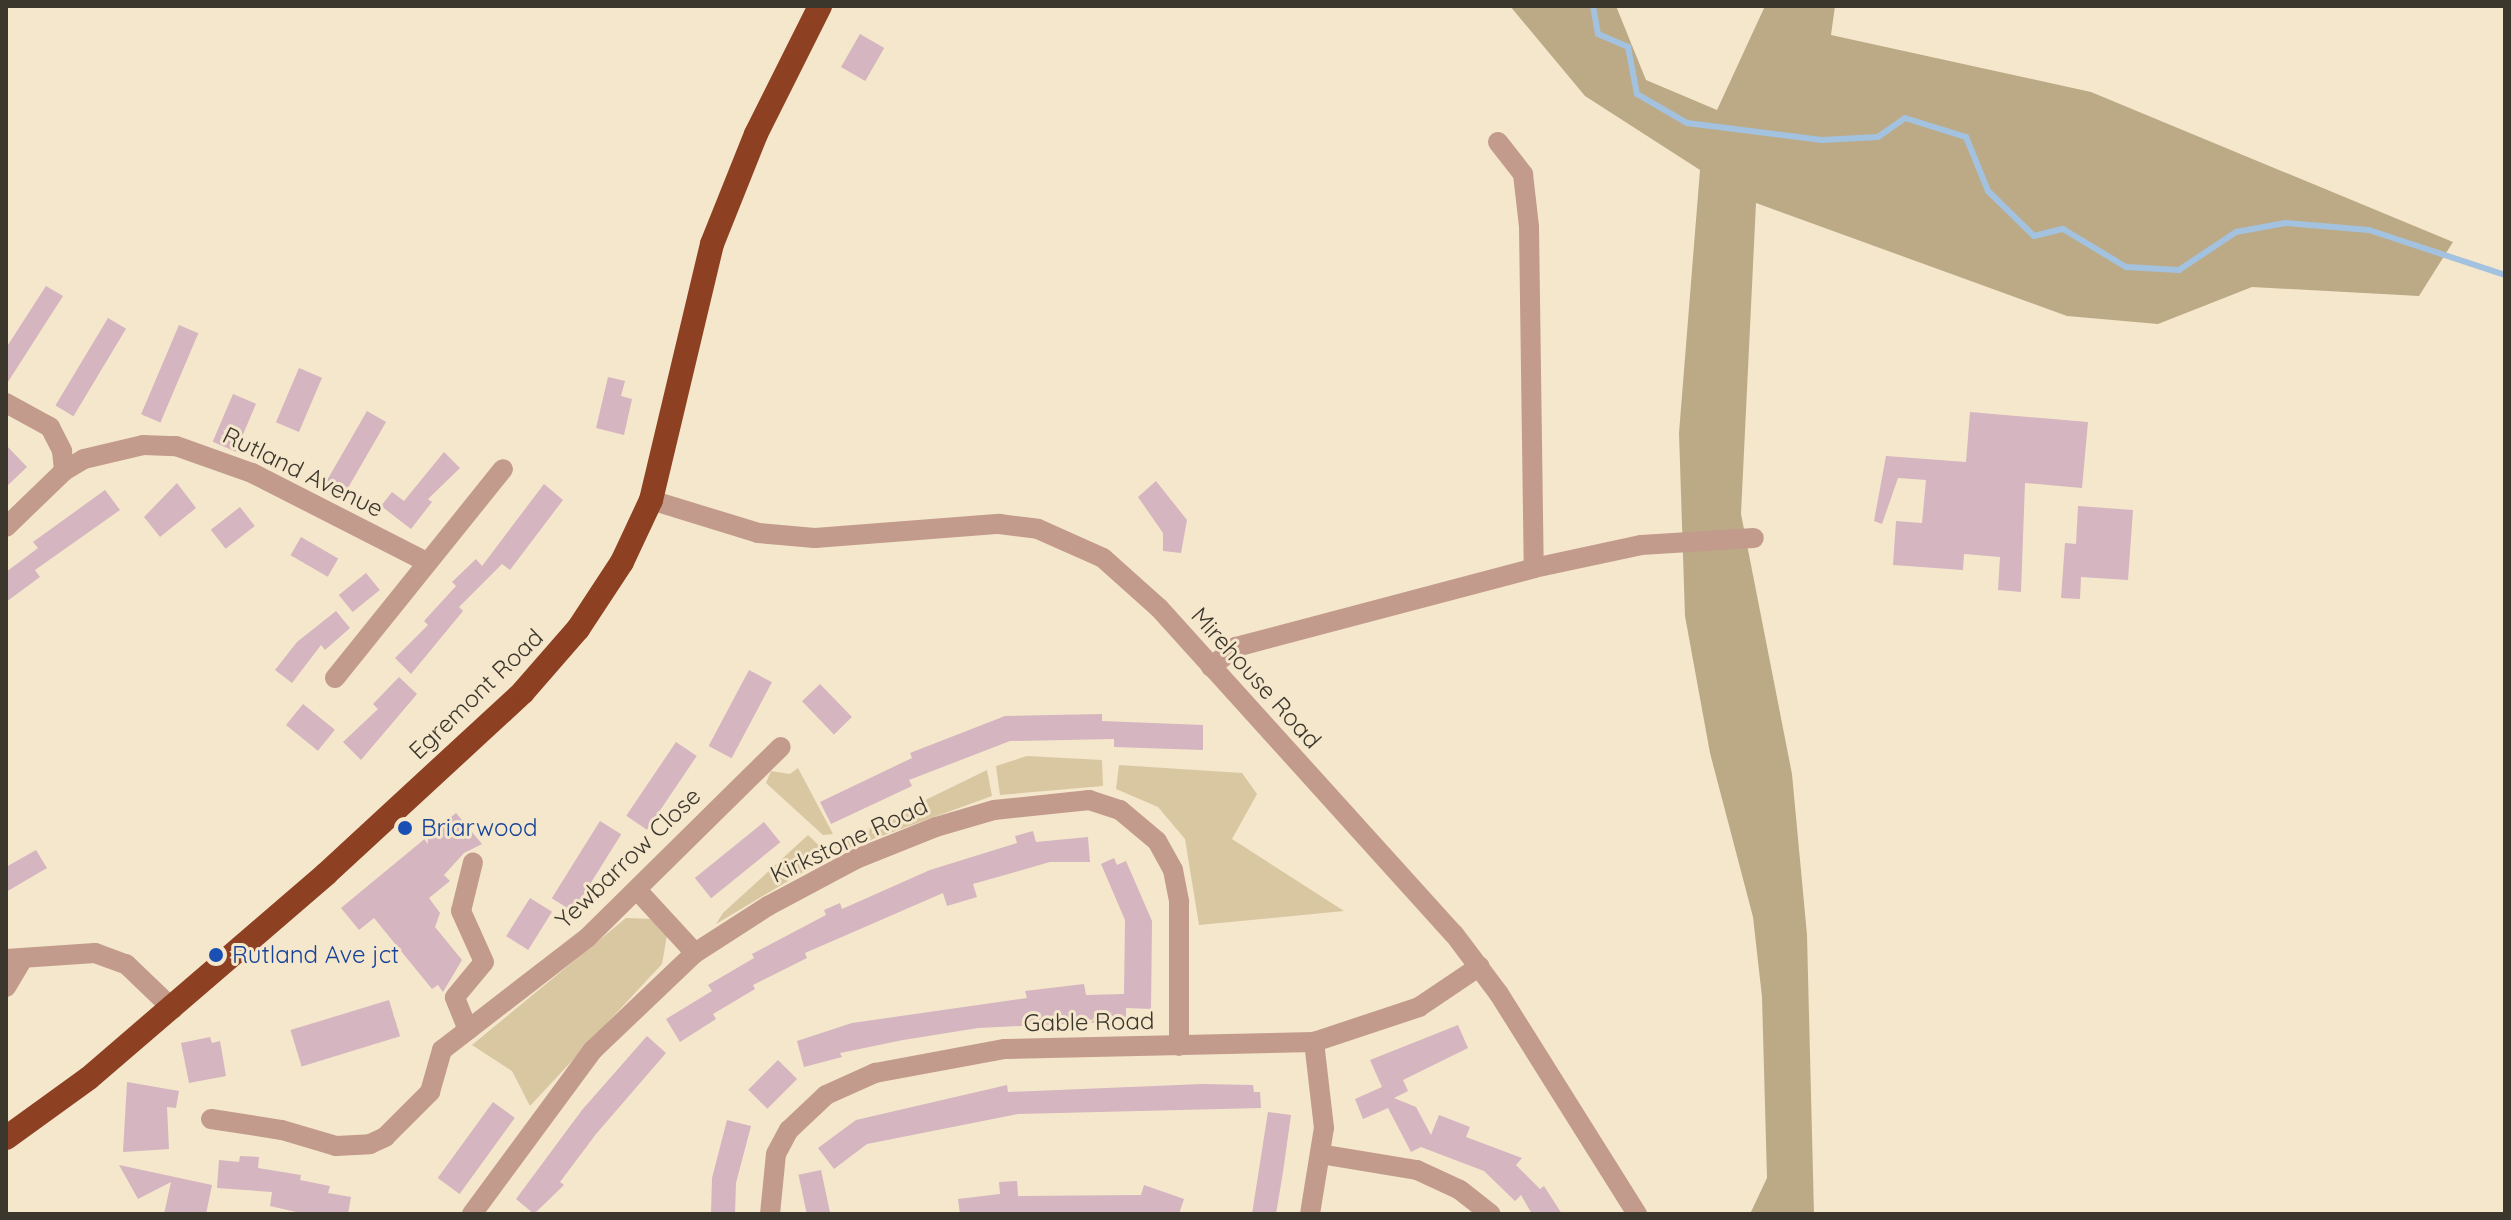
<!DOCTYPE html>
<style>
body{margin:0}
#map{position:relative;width:2511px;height:1220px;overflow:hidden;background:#f5e7cc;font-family:Quicksand,sans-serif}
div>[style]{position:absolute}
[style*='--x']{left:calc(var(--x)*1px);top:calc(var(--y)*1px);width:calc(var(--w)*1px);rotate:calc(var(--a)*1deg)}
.green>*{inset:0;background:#d9c7a2}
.forest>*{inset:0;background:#bcaa86}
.stream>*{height:6px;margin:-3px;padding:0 3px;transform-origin:3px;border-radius:3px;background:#a3c2df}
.building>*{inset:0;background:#d4b5c0;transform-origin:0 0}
.minor>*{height:20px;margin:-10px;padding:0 10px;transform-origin:10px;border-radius:10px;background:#c29b8d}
.highway>*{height:24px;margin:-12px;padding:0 12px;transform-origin:12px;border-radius:12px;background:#8d4022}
.dots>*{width:22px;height:22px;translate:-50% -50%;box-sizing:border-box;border:4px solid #f5e7cc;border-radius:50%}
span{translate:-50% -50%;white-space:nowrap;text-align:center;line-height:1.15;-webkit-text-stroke:6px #f5e7cc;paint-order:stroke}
.street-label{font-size:24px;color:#3c372d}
.transit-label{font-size:24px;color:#164399}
.left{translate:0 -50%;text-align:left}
.frame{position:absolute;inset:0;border:8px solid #3c372d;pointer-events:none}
</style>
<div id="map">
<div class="green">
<i style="clip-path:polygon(1027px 756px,1102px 760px,1103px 786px,1000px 795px,996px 766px)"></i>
<i style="clip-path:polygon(1119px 765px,1242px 773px,1257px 794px,1232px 839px,1344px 911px,1199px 925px,1185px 839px,1158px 807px,1116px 789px)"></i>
<i style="clip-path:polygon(798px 768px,833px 834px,823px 835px,766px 783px,771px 771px,790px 774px)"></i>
<i style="clip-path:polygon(987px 770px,992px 796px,843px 850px,831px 846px)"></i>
<i style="clip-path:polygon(808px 835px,830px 856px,716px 924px,723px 913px)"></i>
<i style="clip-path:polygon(626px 918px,653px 919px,667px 935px,662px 964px,530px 1106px,512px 1071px,472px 1045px)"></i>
</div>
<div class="forest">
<i style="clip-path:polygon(1510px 6px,1616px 6px,1646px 80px,1717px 110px,1765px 6px,1835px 6px,1831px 35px,2091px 92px,2453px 242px,2419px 296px,2252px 287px,2158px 324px,2067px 316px,1756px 203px,1741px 514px,1792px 774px,1807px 935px,1814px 1214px,1750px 1214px,1767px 1178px,1762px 997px,1753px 917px,1710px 753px,1685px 616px,1679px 433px,1700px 170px,1585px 96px)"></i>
</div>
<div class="stream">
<i style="--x:1593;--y:6;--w:28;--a:80"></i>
<i style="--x:1598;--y:34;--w:33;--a:23"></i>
<i style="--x:1628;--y:47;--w:48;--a:79.2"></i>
<i style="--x:1637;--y:94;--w:58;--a:30.1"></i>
<i style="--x:1687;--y:123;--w:136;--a:7.2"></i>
<i style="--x:1822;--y:140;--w:56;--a:-3.1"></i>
<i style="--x:1878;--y:137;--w:33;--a:-35"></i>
<i style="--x:1905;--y:118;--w:64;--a:17.3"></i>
<i style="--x:1966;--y:137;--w:58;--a:67.8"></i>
<i style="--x:1988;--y:191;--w:64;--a:44.4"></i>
<i style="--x:2034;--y:236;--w:30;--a:-14"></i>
<i style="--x:2063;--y:229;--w:74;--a:31.1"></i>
<i style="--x:2126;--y:267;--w:53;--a:3.2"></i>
<i style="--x:2179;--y:270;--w:69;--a:-33.7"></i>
<i style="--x:2236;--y:232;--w:50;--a:-10.4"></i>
<i style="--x:2285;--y:223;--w:84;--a:4.8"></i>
<i style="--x:2369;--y:230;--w:143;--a:18.3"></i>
</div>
<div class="building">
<i style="left:860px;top:34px;width:28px;height:38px;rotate:30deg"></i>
<i style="clip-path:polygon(46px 286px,63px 296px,6px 385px,6px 348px)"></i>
<i style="left:108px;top:318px;width:21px;height:102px;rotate:31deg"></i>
<i style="left:179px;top:325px;width:21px;height:97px;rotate:23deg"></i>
<i style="left:299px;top:368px;width:25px;height:59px;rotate:23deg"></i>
<i style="clip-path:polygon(608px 377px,625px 381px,621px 396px,632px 399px,624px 435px,596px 428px)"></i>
<i style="left:233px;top:394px;width:25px;height:52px;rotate:23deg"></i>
<i style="left:367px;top:411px;width:22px;height:82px;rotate:30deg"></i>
<i style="clip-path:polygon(1970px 412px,2088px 422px,2082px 488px,2025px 483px,2021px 592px,1998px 590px,2000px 557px,1964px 554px,1963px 570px,1893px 565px,1896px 521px,1922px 523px,1926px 480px,1898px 478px,1882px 524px,1874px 521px,1886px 456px,1966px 462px)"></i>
<i style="clip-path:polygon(6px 445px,27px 467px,6px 487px)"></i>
<i style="clip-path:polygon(444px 452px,460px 468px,428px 499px,432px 502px,411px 529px,381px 506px,392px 492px,404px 501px)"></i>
<i style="clip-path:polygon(1156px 481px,1187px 520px,1181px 553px,1163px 551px,1163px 533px,1138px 497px)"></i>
<i style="clip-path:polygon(177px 483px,196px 508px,160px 537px,144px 517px)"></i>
<i style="clip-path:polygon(544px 484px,563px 500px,510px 570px,502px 564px,459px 607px,463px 611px,411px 674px,395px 658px,428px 625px,424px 621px,456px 586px,452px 582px,476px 559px,482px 566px)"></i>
<i style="clip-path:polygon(105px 490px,120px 510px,35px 570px,40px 577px,6px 602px,6px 572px,38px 548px,33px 542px)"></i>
<i style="clip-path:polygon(2078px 506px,2133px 510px,2128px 580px,2081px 577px,2080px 599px,2061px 598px,2065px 543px,2076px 544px)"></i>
<i style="left:240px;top:507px;width:24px;height:37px;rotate:52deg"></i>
<i style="left:301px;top:537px;width:43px;height:21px;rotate:30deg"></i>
<i style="left:366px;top:573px;width:22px;height:35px;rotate:51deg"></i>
<i style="clip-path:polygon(336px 611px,350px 628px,325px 650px,321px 645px,292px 683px,275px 670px,297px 642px)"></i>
<i style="left:749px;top:670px;width:26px;height:86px;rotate:28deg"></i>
<i style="clip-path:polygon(399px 677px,417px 694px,361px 760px,343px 742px,378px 709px,373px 704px)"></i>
<i style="left:820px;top:684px;width:46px;height:25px;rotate:46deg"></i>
<i style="left:303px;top:704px;width:41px;height:27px;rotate:39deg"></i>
<i style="clip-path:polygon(1102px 714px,1102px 721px,1203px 725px,1203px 750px,1114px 747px,1114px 739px,1010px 741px,909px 780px,912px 786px,831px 824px,820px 802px,912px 758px,910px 753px,1005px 716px)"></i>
<i style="left:676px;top:742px;width:25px;height:89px;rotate:34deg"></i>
<i style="clip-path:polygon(456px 813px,482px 844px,464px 853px,444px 875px,450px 881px,429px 898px,440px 913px,435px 927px,462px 960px,443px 992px,438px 985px,432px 989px,374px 918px,359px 930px,341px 908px)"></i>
<i style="left:600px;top:821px;width:25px;height:91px;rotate:32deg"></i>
<i style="left:764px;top:822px;width:26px;height:89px;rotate:51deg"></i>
<i style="clip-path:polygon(1033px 831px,1036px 842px,1088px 837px,1090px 862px,1050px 862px,973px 884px,977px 897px,947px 906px,943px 893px,805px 953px,807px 958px,753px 985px,755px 989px,713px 1014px,716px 1019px,680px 1042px,666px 1019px,712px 991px,708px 985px,754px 958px,752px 954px,826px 915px,824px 910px,840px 903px,842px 909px,930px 870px,1017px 843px,1015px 836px)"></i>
<i style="clip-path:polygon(36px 850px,47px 868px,6px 892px,6px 867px)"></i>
<i style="clip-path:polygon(1114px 858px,1117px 865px,1126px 861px,1152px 921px,1151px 1009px,1126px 1008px,1126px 1021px,978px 1028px,903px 1040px,840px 1053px,842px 1057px,804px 1067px,797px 1041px,852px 1023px,1027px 998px,1025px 991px,1084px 984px,1086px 995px,1124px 994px,1125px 920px,1101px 864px)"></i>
<i style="left:530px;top:898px;width:26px;height:45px;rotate:32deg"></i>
<i style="left:389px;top:1000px;width:38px;height:103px;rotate:73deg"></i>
<i style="clip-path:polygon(1458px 1025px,1468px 1048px,1403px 1080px,1408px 1091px,1394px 1098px,1416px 1107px,1431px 1135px,1439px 1115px,1470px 1127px,1466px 1137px,1522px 1158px,1516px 1165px,1540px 1189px,1544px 1186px,1562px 1214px,1532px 1214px,1521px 1195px,1515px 1201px,1484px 1171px,1421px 1147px,1411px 1152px,1388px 1108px,1363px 1119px,1355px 1099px,1382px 1087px,1370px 1060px)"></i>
<i style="clip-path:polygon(647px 1036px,666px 1053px,596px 1134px,560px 1182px,564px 1185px,534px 1214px,516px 1199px,582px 1110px)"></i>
<i style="clip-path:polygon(210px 1037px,212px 1043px,220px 1041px,226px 1076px,189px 1083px,181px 1043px)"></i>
<i style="left:778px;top:1060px;width:27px;height:42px;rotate:45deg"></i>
<i style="clip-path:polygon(127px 1082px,179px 1091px,176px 1108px,167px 1107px,169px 1149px,123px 1152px)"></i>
<i style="clip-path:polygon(1202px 1084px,1253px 1085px,1254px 1092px,1260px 1092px,1261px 1108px,1018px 1114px,867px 1144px,834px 1169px,818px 1148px,856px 1120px,1007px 1085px,1008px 1092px)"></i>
<i style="left:493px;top:1102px;width:27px;height:94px;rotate:36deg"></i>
<i style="clip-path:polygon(1268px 1112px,1291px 1115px,1283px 1172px,1276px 1214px,1252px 1214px)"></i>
<i style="clip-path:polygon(727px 1120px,751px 1126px,736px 1183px,735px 1214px,711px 1214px,712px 1178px)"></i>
<i style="clip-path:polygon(240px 1156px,259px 1157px,258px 1168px,301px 1175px,300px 1180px,330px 1186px,328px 1193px,351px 1197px,348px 1214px,305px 1214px,270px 1206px,272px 1192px,217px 1188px,219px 1160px,239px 1162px)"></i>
<i style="clip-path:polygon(119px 1165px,212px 1185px,206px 1214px,164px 1214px,171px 1182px,138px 1199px)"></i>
<i style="left:821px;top:1170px;width:45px;height:23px;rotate:78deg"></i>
<i style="clip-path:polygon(1017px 1181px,1018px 1196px,1141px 1195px,1144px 1185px,1184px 1199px,1179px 1214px,960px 1214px,958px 1199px,1000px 1194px,999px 1182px)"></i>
</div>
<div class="minor">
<i style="--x:1498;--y:142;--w:41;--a:52"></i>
<i style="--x:1523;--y:174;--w:53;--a:83.5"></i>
<i style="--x:1529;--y:227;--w:341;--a:89.2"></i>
<i style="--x:6;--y:403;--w:50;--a:28.6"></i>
<i style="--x:50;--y:427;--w:27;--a:63"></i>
<i style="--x:62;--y:451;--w:20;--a:84"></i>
<i style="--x:651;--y:500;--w:112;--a:17.1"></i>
<i style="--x:758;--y:533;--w:57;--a:5"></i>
<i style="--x:815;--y:538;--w:185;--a:-4.4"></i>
<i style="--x:999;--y:524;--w:39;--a:7"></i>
<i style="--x:1038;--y:529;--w:71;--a:24"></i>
<i style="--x:1103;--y:558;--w:75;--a:41.8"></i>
<i style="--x:1159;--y:608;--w:440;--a:47.9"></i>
<i style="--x:1454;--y:934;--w:75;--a:53.1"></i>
<i style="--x:1499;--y:994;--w:260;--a:57.9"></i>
<i style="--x:6;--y:527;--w:81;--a:-44"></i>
<i style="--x:64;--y:471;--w:23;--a:-31"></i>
<i style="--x:84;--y:459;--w:61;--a:-13.3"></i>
<i style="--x:143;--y:445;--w:33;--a:2"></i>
<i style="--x:176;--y:446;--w:81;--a:19.6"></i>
<i style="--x:252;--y:473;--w:194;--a:27"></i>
<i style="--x:1211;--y:667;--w:32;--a:-39"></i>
<i style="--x:1236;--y:647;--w:308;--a:-14.8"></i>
<i style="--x:1534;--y:568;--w:109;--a:-12.1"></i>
<i style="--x:1641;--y:545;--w:113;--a:-3.5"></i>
<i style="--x:335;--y:678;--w:268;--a:-51.2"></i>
<i style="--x:638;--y:891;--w:84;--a:47.4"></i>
<i style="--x:6;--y:959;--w:89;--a:-3.9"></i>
<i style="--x:95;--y:953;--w:33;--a:20"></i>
<i style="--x:126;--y:964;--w:65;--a:43.8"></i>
<i style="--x:6;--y:987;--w:31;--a:-59"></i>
<i style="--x:468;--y:1030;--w:35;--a:-112"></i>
<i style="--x:455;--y:997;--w:45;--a:-50.4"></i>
<i style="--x:484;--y:962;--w:56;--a:-114.3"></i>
<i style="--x:461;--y:911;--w:50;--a:-76.2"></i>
<i style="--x:211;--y:1119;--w:72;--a:8.8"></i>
<i style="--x:282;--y:1130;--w:56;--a:16.5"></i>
<i style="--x:336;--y:1146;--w:34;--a:-3"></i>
<i style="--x:370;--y:1144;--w:17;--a:-25"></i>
<i style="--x:385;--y:1137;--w:64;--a:-45"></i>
<i style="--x:430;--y:1092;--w:44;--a:-74.1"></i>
<i style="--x:442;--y:1050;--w:183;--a:-37.7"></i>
<i style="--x:587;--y:938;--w:272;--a:-44.6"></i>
<i style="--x:1320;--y:1154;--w:98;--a:9.4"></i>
<i style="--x:1417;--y:1170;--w:47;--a:24.9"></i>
<i style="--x:1460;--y:1190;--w:39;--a:38"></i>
<i style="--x:472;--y:1214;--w:204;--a:-53.6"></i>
<i style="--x:593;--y:1050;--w:141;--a:-43.6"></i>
<i style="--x:695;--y:953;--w:87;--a:-32.8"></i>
<i style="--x:768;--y:906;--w:100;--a:-28.1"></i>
<i style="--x:856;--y:859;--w:86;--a:-21.8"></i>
<i style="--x:936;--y:827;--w:60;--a:-16.3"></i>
<i style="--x:994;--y:810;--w:96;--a:-6"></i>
<i style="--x:1089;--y:800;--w:33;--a:18"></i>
<i style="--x:1120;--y:810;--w:48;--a:40"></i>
<i style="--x:1157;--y:841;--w:33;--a:61"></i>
<i style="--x:1173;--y:870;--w:33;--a:79"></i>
<i style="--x:1179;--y:902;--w:144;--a:90"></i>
<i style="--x:770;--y:1214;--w:60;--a:-84.3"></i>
<i style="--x:776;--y:1154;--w:27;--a:-62"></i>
<i style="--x:789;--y:1130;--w:51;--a:-43.4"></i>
<i style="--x:826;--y:1095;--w:54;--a:-24.2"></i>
<i style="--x:875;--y:1073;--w:132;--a:-10.5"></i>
<i style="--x:1005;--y:1049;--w:309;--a:-1.3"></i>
<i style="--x:1314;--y:1042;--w:111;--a:-18.4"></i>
<i style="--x:1419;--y:1007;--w:73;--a:-33.9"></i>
<i style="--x:1310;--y:1214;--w:87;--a:-80.8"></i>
<i style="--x:1324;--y:1128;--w:87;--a:-96.6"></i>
</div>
<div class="highway">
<i style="--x:6;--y:1138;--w:102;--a:-35.9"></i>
<i style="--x:89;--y:1078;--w:313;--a:-40.7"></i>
<i style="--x:326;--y:874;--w:268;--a:-42.7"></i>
<i style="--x:523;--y:692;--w:84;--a:-48.9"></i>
<i style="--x:578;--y:629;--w:80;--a:-56.7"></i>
<i style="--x:622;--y:562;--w:68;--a:-64.9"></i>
<i style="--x:651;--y:500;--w:263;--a:-76.6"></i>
<i style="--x:712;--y:244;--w:118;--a:-68.2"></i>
<i style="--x:756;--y:134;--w:143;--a:-63.4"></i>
</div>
<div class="dots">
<i style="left:405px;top:828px;background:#1a4fb4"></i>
<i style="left:216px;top:955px;background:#1a4fb4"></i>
</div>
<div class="street-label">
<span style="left:303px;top:472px;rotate:26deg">Rutland Avenue</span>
<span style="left:1256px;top:678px;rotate:48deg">Mirehouse Road</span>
<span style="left:476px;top:694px;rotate:-44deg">Egremont Road</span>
<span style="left:849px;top:840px;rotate:-25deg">Kirkstone Road</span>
<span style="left:628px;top:858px;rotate:-44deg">Yewbarrow Close</span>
<span style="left:1089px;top:1022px;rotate:-1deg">Gable Road</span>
</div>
<div class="transit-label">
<span class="left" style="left:421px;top:828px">Briarwood</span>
<span class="left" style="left:232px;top:955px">Rutland Ave jct</span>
</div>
<div class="frame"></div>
</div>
